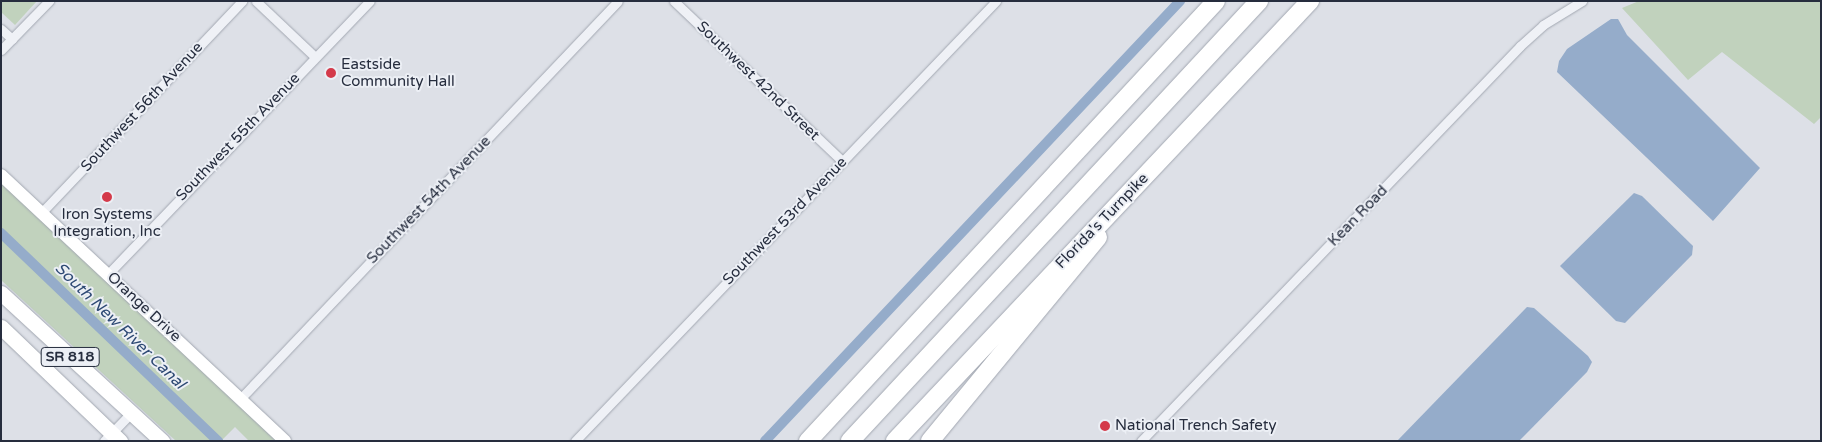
<!DOCTYPE html>
<style>
body{margin:0}
#map{position:relative;width:1822px;height:442px;overflow:hidden;background:#dde0e7;font-family:"Varela Round",sans-serif}
div>[style]{position:absolute}
[style*='--x']{left:calc(var(--x)*1px);top:calc(var(--y)*1px);width:calc(var(--w)*1px);rotate:calc(var(--a)*1deg)}
.green>*{inset:0;background:#c1d2bd}
.water>*{inset:0;background:#95acca}
.canal>*{height:10px;margin:-5px;padding:0 5px;transform-origin:5px;border-radius:5px;background:#95acca}
.roads{filter:drop-shadow(0 0 1px #a2a7b1) drop-shadow(0 0 1px #a2a7b1)}
.street>*{height:9px;margin:-4.5px;padding:0 4.5px;transform-origin:4.5px;border-radius:4.5px;background:#eff1f6}
.secondary>*{height:12px;margin:-6px;padding:0 6px;transform-origin:6px;border-radius:6px;background:#fff}
.primary>*{height:15px;margin:-7.5px;padding:0 7.5px;transform-origin:7.5px;border-radius:7.5px;background:#fff}
.highway>*{height:18px;margin:-9px;padding:0 9px;transform-origin:9px;border-radius:9px;background:#fff}
.dots>*{width:14px;height:14px;translate:-50% -50%;box-sizing:border-box;border:2px solid #eceff5;border-radius:50%}
span{translate:-50% -50%;white-space:nowrap;text-align:center;line-height:1.15;-webkit-text-stroke:4px #eceff5;paint-order:stroke}
.shield-label span{padding:1px 4px;background:#eceff5;border:1px solid;border-radius:4px;-webkit-text-stroke-width:0}
.shield-label{font-size:14px;color:#262d3e;font-weight:700}
.poi-label{font-size:15px;color:#262d3e}
.left{translate:0 -50%;text-align:left}
.street-label{font-size:15px;color:#262d3e}
.water-label{font-size:16px;color:#2e4a74;font-style:italic}
.frame{position:absolute;inset:0;border:2px solid #262d3e;pointer-events:none}
</style>
<div id="map">
<div class="green">
<i style="clip-path:polygon(1px 1px,37px 1px,15px 25px,1px 12px)"></i>
<i style="clip-path:polygon(1639px 1px,1821px 1px,1821px 117px,1814px 124px,1722px 52px,1688px 80px,1622px 8px)"></i>
<i style="clip-path:polygon(1px 180px,278px 441px,249px 441px,235px 427px,221px 441px,176px 441px,1px 280px)"></i>
</div>
<div class="water">
<i style="clip-path:polygon(1611px 19px,1618px 19px,1627px 35px,1760px 168px,1713px 221px,1557px 72px,1559px 61px,1567px 49px)"></i>
<i style="clip-path:polygon(1634px 193px,1642px 196px,1693px 246px,1692px 255px,1625px 323px,1616px 321px,1560px 266px)"></i>
<i style="clip-path:polygon(1527px 307px,1534px 308px,1588px 356px,1592px 362px,1587px 372px,1519px 441px,1397px 441px)"></i>
</div>
<div class="canal">
<i style="--x:1;--y:233;--w:301;--a:43.8"></i>
<i style="--x:765;--y:441;--w:605;--a:-46.67"></i>
</div>
<div class="roads">
<div class="street">
<i style="--x:256;--y:1;--w:81;--a:43.5"></i>
<i style="--x:674;--y:1;--w:232;--a:43.6"></i>
<i style="--x:1;--y:29;--w:15;--a:42"></i>
<i style="--x:1;--y:50;--w:69;--a:-45.6"></i>
<i style="--x:42;--y:212;--w:291;--a:-46.5"></i>
<i style="--x:108;--y:274;--w:378;--a:-46.2"></i>
<i style="--x:241;--y:398;--w:547;--a:-46.48"></i>
<i style="--x:104;--y:441;--w:39;--a:-46"></i>
<i style="--x:575;--y:441;--w:609;--a:-46.26"></i>
<i style="--x:1141;--y:441;--w:547;--a:-46.18"></i>
<i style="--x:1520;--y:46;--w:31;--a:-42"></i>
<i style="--x:1543;--y:25;--w:46;--a:-31.6"></i>
</div>
<div class="secondary">
<i style="--x:1;--y:175;--w:389;--a:43.1"></i>
</div>
<div class="primary">
<i style="--x:1;--y:293;--w:219;--a:42.6"></i>
<i style="--x:1;--y:327;--w:165;--a:43.8"></i>
</div>
<div class="highway">
<i style="--x:808;--y:441;--w:600;--a:-47.16"></i>
<i style="--x:850;--y:441;--w:601;--a:-47.09"></i>
<i style="--x:895;--y:441;--w:605;--a:-46.67"></i>
<i style="--x:930;--y:441;--w:264;--a:-50.5"></i>
</div>
</div>
<div class="dots">
<i style="left:331px;top:73px;background:#d43a4a"></i>
<i style="left:107px;top:197px;background:#d43a4a"></i>
<i style="left:1105px;top:426px;background:#d43a4a"></i>
</div>
<div class="shield-label">
<span style="left:70px;top:357px">SR 818</span>
</div>
<div class="poi-label">
<span class="left" style="left:341px;top:73px">Eastside<br>Community Hall</span>
<span style="left:107px;top:223px">Iron Systems<br>Integration, Inc</span>
<span class="left" style="left:1115px;top:426px">National Trench Safety</span>
</div>
<div class="street-label">
<span style="left:758px;top:81px;rotate:44deg">Southwest 42nd Street</span>
<span style="left:142px;top:107px;rotate:-47deg">Southwest 56th Avenue</span>
<span style="left:238px;top:137px;rotate:-46deg">Southwest 55th Avenue</span>
<span style="left:429px;top:200px;rotate:-46deg">Southwest 54th Avenue</span>
<span style="left:1358px;top:216px;rotate:-46deg">Kean Road</span>
<span style="left:785px;top:221px;rotate:-46deg">Southwest 53rd Avenue</span>
<span style="left:1102px;top:221px;rotate:-46deg">Florida's Turnpike</span>
<span style="left:144px;top:307px;rotate:43deg">Orange Drive</span>
</div>
<div class="water-label">
<span style="left:120px;top:326px;rotate:44deg">South New River Canal</span>
</div>
<div class="frame"></div>
</div>
